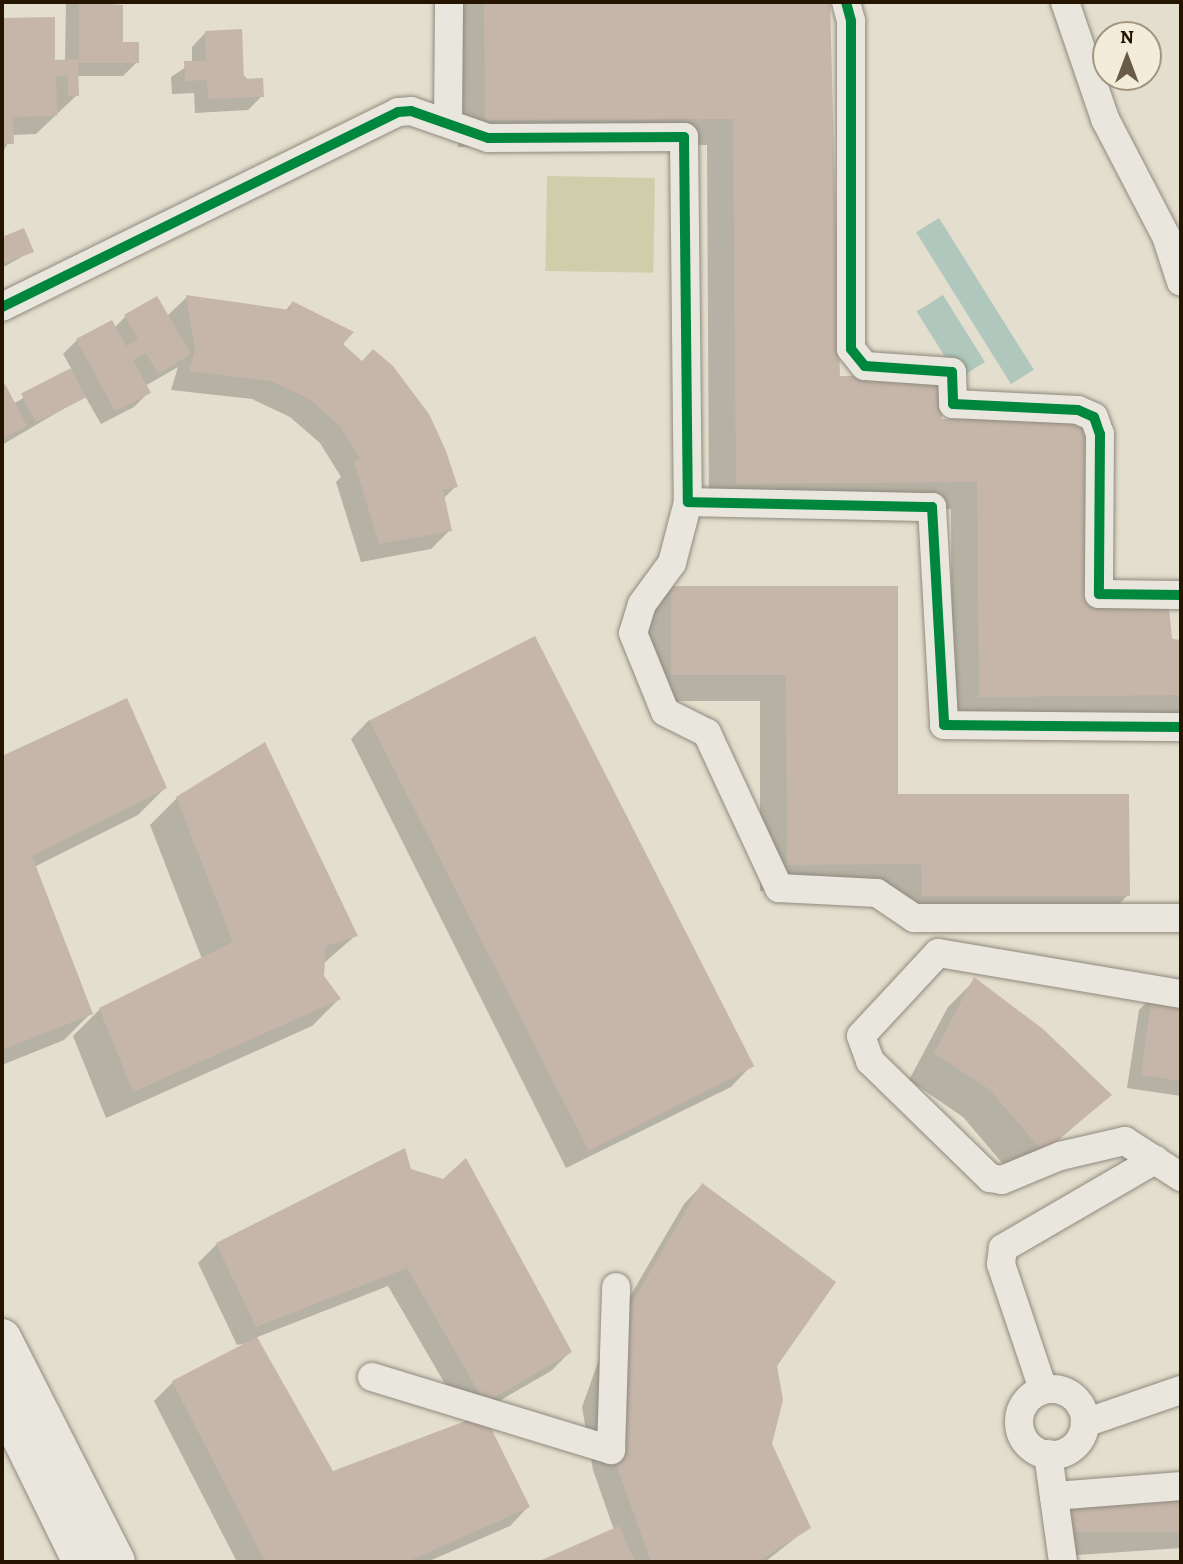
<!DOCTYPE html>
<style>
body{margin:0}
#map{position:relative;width:1183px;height:1564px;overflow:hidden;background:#e3decd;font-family:Alegreya,serif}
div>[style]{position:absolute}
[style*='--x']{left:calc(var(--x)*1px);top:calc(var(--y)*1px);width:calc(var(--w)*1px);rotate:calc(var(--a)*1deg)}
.green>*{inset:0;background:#d0ceaa;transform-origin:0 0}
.water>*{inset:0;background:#afc7bd;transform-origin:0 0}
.shadow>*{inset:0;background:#0003}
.building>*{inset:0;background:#c6b6aa;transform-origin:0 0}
.roads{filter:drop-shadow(0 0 2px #8f8a7e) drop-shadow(0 0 2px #8f8a7e)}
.street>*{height:28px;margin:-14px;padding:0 14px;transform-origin:14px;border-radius:14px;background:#e9e6de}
.street>.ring{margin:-14px;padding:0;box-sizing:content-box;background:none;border:28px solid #e9e6de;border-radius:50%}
.secondary>*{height:38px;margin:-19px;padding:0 19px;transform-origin:19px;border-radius:19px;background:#e9e6de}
.cycleway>*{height:10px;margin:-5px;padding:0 5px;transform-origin:5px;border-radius:5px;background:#00873e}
span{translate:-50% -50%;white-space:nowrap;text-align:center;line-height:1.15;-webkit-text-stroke:7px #f3ecd8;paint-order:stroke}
.frame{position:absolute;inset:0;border:4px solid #251400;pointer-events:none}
.north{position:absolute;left:1092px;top:21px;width:70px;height:70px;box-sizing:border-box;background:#f3ecd8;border:2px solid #a19682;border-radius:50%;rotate:0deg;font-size:19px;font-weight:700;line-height:28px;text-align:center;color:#251400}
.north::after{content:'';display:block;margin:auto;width:24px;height:32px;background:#685b48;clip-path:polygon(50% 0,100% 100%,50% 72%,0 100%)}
</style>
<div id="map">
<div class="green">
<i style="left:547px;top:176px;width:108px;height:95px;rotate:1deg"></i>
</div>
<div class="water">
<i style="left:939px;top:218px;width:179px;height:27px;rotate:58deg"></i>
<i style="left:943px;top:295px;width:79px;height:31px;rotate:58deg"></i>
</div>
<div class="shadow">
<i style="clip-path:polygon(66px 2px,105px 2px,121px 44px,137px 62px,123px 76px,77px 76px,77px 95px,36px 134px,12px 135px,2px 154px,2px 20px,53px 18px,54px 62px,65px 61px)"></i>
<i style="clip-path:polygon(457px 2px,828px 2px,838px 378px,941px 420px,1083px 603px,1181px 642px,1181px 722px,952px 723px,951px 509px,709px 510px,707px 145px,458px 147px)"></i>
<i style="clip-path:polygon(206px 32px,262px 96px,248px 110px,195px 113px,194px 93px,172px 94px,171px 77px,192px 63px,192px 47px)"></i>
<i style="clip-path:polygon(23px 230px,32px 251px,2px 268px,2px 239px)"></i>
<i style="clip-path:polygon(187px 297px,285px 311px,292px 303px,340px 344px,456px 486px,443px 499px,450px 530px,431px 549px,361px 562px,336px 482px,341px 477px,320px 443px,290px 417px,252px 399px,171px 390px,178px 367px,145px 386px,149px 392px,134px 407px,101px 424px,85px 396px,2px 445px,2px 388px,13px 404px,72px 370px,63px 354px,77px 340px,114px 328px,125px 317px,167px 316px)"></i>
<i style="clip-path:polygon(672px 588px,896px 588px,897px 796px,1128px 895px,1101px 922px,895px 923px,895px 891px,760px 891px,760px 701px,645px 701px,645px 615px)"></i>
<i style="clip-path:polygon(126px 700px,165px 788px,138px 815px,34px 867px,91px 1013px,64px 1040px,2px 1065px,2px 758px)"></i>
<i style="clip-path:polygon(369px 720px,749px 1068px,731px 1087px,566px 1168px,351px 739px)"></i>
<i style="clip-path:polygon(177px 798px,356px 935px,323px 964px,323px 976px,339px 999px,312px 1026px,106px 1118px,73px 1036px,100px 1009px,202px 959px,150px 825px)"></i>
<i style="clip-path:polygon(975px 980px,1110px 1095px,1015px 1178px,963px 1117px,909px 1080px,948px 1007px)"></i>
<i style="clip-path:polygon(1153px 996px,1181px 1000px,1181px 1096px,1127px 1088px,1139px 1010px)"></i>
<i style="clip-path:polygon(410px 1170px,570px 1352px,551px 1371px,466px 1420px,388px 1286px,255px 1338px,332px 1474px,528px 1507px,510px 1526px,427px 1562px,237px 1562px,154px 1401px,173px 1382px,248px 1343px,237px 1345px,198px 1263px,217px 1244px)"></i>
<i style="clip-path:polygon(702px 1185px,775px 1366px,770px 1444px,808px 1528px,765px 1562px,541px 1562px,614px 1530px,593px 1470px,582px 1407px,608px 1334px,684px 1204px)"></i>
<i style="clip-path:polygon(1181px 1494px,1181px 1548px,1048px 1557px,1045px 1521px)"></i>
</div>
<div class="building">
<i style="clip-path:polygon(79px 2px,123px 5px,123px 42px,139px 42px,139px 63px,78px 63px,79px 96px,68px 96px,68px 76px,56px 76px,57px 116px,13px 117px,14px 144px,2px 144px,2px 18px,55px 17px,55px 60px,79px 59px)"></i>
<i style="clip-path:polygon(484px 2px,830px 2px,840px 376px,942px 375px,942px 419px,1088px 417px,1085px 601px,1169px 607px,1172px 639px,1181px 640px,1181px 695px,979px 697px,977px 482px,736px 484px,733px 119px,485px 120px)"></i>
<i style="clip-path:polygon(242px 29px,244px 79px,263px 78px,264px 97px,208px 99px,207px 80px,185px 81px,184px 61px,206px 61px,205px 31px)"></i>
<i style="clip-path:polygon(24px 228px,34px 252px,2px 264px,2px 237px)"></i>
<i style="clip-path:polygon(186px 295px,290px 310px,292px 301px,354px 332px,343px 344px,362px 361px,373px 349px,393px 366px,429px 414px,446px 451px,458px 487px,443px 490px,452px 531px,379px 544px,354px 462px,360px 458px,339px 425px,309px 399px,271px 381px,189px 371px,195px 350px)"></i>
<i style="clip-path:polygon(157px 296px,191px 354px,158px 374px,146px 353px,133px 360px,151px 393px,115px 411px,76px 339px,112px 320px,126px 346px,138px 339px,124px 315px)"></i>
<i style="left:71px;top:368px;width:33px;height:56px;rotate:63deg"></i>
<i style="clip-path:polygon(5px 384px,27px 426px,4px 438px,2px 386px)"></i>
<i style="clip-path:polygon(671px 586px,898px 586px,898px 794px,1129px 794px,1130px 896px,922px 896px,921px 864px,787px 865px,786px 675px,671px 675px)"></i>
<i style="left:535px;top:636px;width:483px;height:186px;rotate:63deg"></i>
<i style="clip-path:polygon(127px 698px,167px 788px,32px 856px,93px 1014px,2px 1050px,2px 756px)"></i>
<i style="clip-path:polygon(265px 742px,358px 936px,326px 946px,324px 976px,341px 999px,133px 1092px,99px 1008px,233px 942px,176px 797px)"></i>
<i style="clip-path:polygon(974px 977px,1043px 1029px,1112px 1095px,1043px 1152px,990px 1090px,934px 1053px)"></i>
<i style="clip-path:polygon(1152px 994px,1181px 999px,1181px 1081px,1141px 1075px)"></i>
<i style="clip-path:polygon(405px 1148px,411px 1169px,443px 1179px,466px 1158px,572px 1352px,485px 1403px,407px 1268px,256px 1327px,216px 1243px)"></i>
<i style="clip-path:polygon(702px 1183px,836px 1282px,777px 1366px,783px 1400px,772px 1444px,811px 1528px,757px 1562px,651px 1562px,611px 1450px,626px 1313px)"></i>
<i style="clip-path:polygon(257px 1337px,333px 1471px,484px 1414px,530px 1507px,407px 1562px,265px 1562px,172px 1381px)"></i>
<i style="left:1181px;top:1492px;width:40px;height:118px;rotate:90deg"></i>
<i style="clip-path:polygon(619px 1526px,635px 1562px,537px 1562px)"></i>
</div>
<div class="roads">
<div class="street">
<i style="--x:846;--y:2;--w:20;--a:75"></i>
<i style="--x:851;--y:21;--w:328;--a:90"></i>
<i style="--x:851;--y:349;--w:22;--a:51"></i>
<i style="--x:865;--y:366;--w:87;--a:3.9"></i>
<i style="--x:952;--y:372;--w:32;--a:88"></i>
<i style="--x:953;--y:404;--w:125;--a:2.7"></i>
<i style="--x:1078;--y:410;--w:17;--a:24"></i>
<i style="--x:1094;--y:417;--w:18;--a:71"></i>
<i style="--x:1100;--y:434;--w:160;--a:90.4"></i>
<i style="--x:1099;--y:594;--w:82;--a:0.7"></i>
<i style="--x:1065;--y:2;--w:124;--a:71.1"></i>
<i style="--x:1105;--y:119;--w:132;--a:62.5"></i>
<i style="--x:1166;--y:236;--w:48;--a:71.9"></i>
<i style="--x:448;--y:122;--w:120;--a:-89.5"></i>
<i style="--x:2;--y:307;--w:441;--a:-26.2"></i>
<i style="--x:398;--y:112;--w:13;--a:-4"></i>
<i style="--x:411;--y:111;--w:82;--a:19.3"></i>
<i style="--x:488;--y:138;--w:196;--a:-0.3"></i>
<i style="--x:684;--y:137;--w:365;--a:89.4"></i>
<i style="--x:688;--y:502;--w:244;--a:1.2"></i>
<i style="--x:932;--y:507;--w:218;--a:86.8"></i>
<i style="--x:944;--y:725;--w:237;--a:0.5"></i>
<i style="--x:688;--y:502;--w:63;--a:104.7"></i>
<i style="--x:672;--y:563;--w:51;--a:126.2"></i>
<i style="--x:642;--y:604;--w:30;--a:107"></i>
<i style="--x:633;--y:633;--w:85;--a:67.9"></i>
<i style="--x:665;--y:712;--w:47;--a:26.6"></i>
<i style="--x:707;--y:733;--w:171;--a:65.1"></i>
<i style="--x:779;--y:888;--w:98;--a:2.9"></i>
<i style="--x:877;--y:893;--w:45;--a:34"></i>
<i style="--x:914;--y:918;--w:267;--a:0"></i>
<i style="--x:1181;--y:994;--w:246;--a:-170.4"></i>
<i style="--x:938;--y:953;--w:113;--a:132.9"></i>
<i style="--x:861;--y:1036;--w:27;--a:70"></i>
<i style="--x:870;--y:1061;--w:168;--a:44.3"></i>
<i style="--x:990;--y:1178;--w:12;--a:9"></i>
<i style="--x:1002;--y:1180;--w:63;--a:-22.5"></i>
<i style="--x:1060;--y:1156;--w:67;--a:-13"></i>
<i style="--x:1125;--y:1141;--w:67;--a:32.7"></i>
<i style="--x:372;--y:1377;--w:250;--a:17"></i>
<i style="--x:611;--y:1450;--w:163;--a:-88.2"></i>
<i style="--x:1043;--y:1389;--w:132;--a:-108.6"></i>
<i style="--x:1001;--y:1264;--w:16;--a:-83"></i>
<i style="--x:1003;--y:1248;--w:176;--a:-30.1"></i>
<i class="ring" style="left:1019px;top:1389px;width:38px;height:38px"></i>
<i style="--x:1085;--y:1423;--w:102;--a:-19"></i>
<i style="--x:1048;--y:1454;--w:109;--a:82.1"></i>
<i style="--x:1054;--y:1496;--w:127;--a:-4.5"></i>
</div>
<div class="secondary">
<i style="--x:2;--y:1338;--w:251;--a:63"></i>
<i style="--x:2;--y:1399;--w:182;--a:63.9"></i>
</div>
</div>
<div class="cycleway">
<i style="--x:846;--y:2;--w:20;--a:75"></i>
<i style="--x:851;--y:21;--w:328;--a:90"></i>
<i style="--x:851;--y:349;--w:22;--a:51"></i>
<i style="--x:865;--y:366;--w:87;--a:3.9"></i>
<i style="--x:952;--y:372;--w:32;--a:88"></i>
<i style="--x:953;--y:404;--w:125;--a:2.7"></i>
<i style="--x:1078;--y:410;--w:17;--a:24"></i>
<i style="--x:1094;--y:417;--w:18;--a:71"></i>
<i style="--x:1100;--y:434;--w:160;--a:90.4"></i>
<i style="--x:1099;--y:594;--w:82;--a:0.7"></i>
<i style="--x:2;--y:307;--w:441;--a:-26.2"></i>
<i style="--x:398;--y:112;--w:13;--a:-4"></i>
<i style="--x:411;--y:111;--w:82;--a:19.3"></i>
<i style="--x:488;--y:138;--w:196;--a:-0.3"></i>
<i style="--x:684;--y:137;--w:365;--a:89.4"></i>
<i style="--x:688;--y:502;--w:244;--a:1.2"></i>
<i style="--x:932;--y:507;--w:218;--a:86.8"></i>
<i style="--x:944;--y:725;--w:237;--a:0.5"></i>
</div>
<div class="frame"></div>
<div class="north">N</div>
</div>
